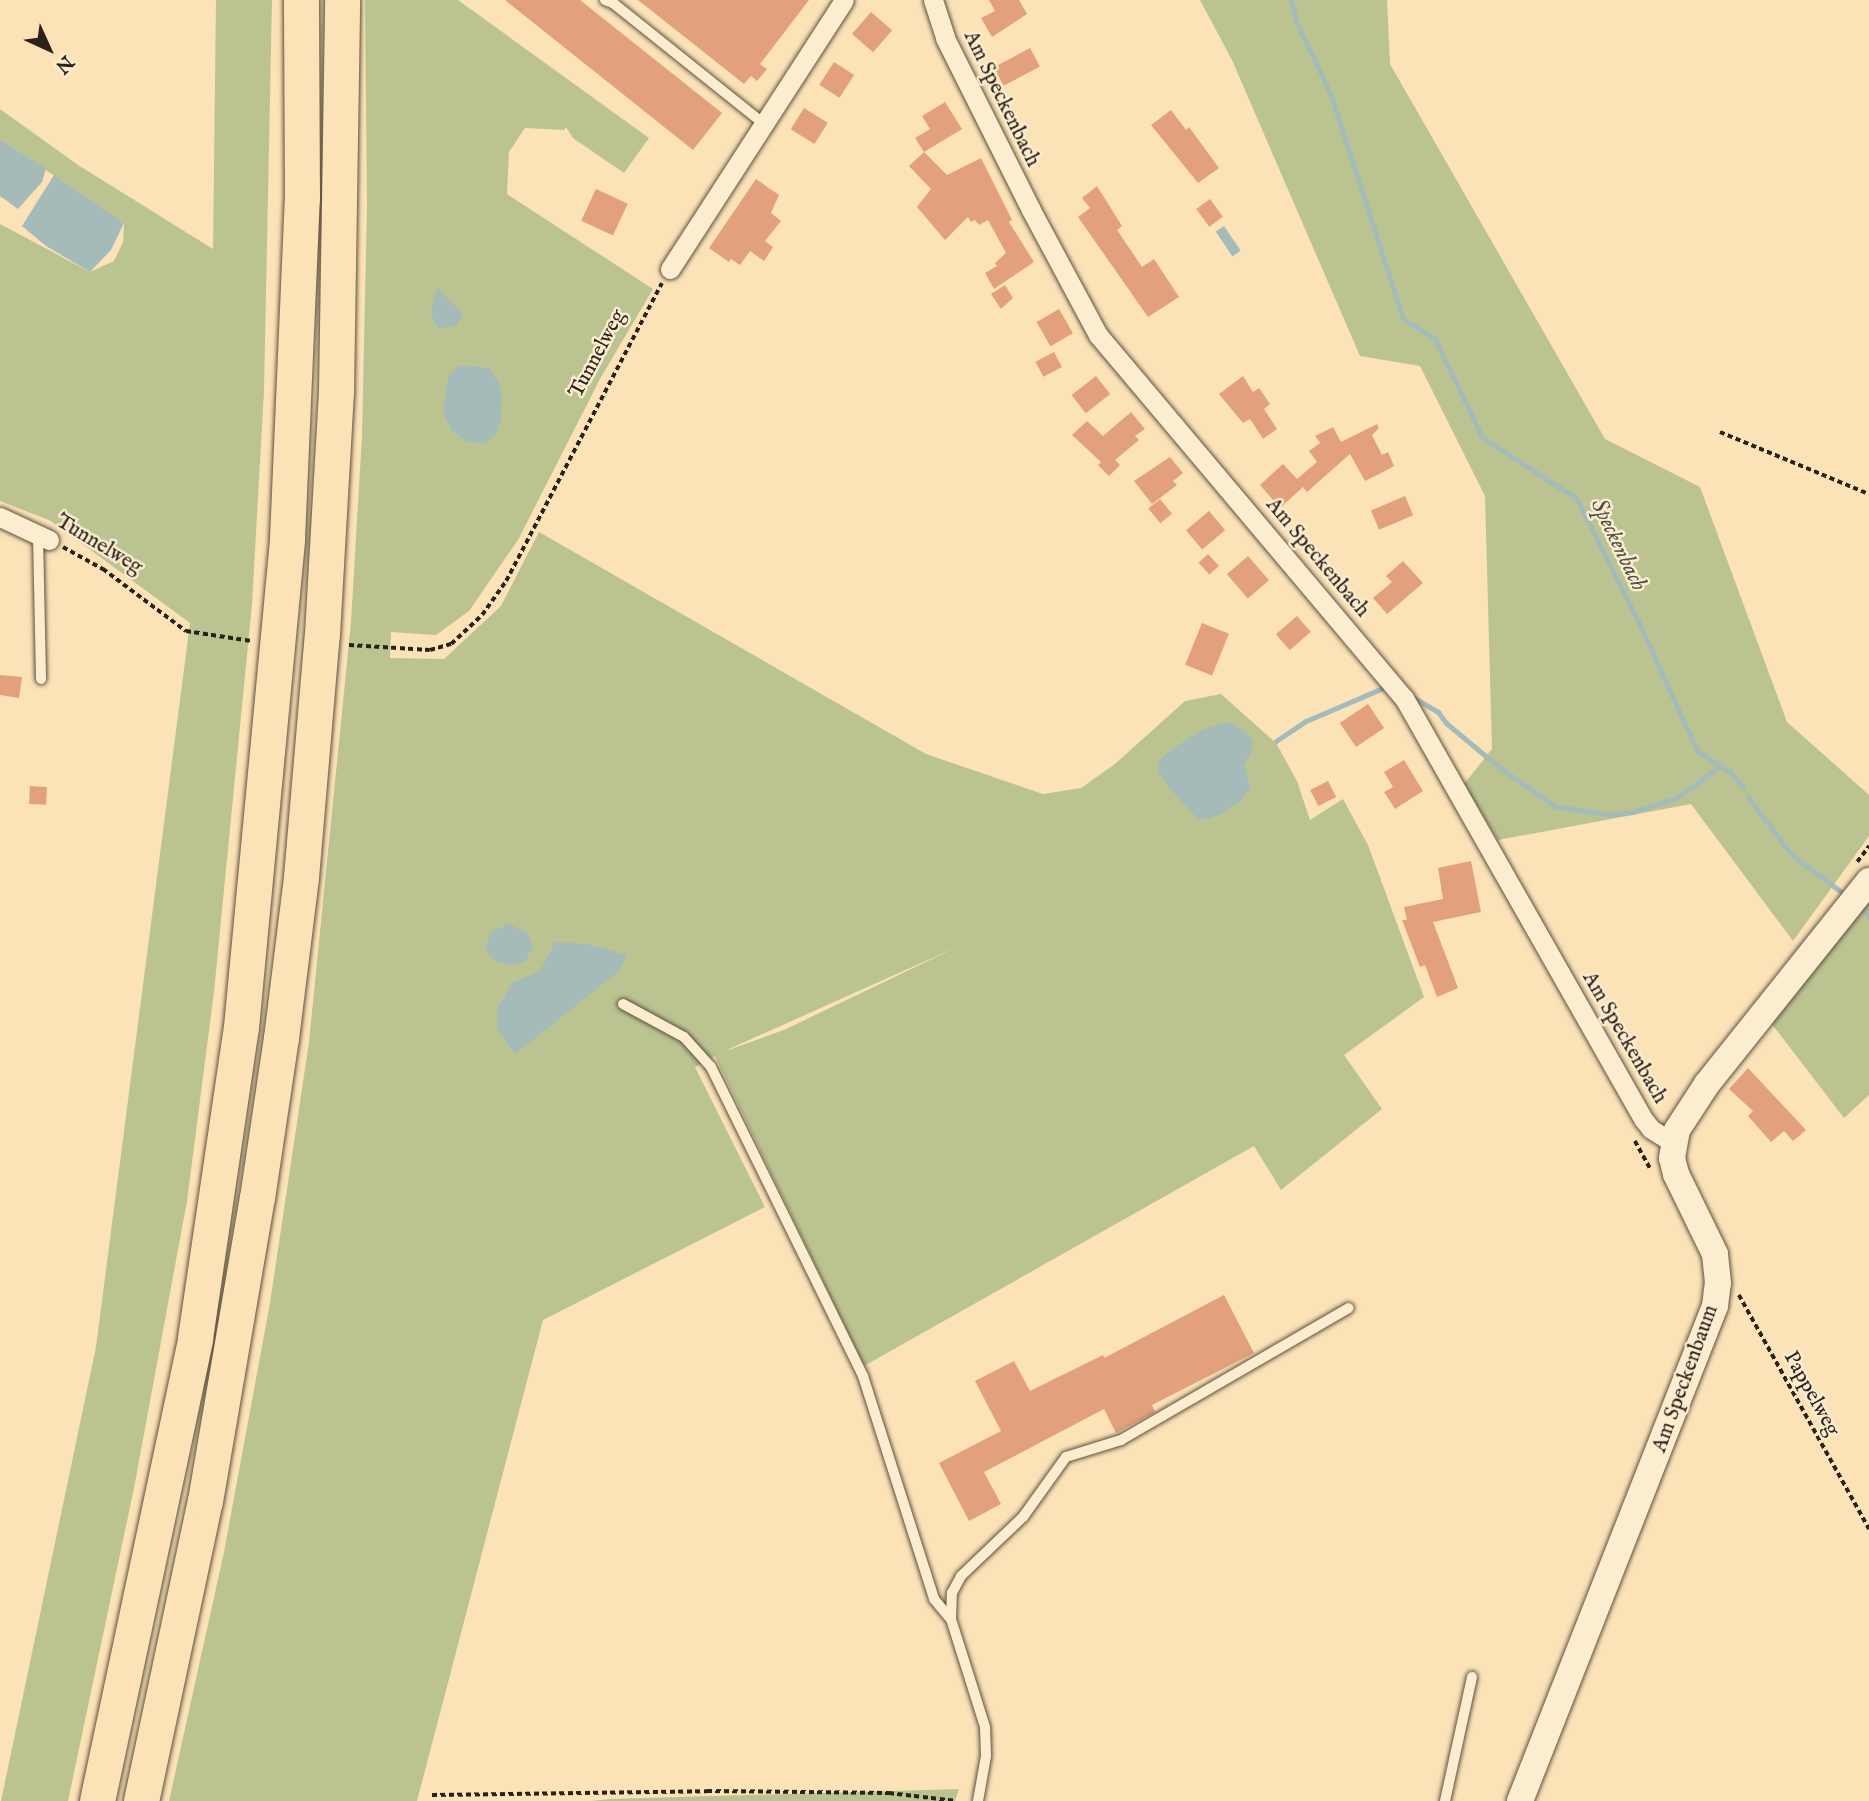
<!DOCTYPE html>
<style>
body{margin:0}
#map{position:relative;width:1869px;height:1801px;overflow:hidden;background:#fbe2b7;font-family:"IM FELL English",serif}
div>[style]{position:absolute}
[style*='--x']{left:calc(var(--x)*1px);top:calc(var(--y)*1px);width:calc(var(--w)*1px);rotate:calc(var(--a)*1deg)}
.green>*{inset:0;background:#bbc491}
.water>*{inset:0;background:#a4bbba;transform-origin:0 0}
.stream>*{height:5px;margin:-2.5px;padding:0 2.5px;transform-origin:2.5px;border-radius:2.5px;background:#a4bbba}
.building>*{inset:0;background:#e2a17c;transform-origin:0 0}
.path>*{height:3.5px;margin-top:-1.75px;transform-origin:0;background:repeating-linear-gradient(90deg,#2a2118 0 5px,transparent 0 8.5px)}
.roads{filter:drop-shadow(0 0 2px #5e5140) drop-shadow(0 0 2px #5e5140)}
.lane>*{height:10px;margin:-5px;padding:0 5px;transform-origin:5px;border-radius:5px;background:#fcecd0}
.street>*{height:19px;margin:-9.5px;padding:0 9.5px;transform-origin:9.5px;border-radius:9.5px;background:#fcecd0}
.secondary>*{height:26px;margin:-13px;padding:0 13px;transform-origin:13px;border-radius:13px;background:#fcecd0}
.highway>*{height:35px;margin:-17.5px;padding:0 17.5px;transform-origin:17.5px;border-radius:17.5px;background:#fbe2b7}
span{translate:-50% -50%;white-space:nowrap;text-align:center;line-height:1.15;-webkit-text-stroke:5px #fcecd0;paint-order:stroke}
.street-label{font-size:21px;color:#2a2118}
.water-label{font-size:23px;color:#4f4f49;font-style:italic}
.north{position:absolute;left:14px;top:14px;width:70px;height:70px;-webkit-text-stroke:5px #fcecd0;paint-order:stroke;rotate:135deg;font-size:19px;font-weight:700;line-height:28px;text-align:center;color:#2a2118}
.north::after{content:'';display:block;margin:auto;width:24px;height:32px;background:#2a2118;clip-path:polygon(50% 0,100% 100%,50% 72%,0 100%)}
</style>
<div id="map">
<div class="green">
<i style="clip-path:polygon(216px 0,272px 0,264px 391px,252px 604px,214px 992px,187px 1201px,134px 1488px,68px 1801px,1px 1801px,96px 1347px,190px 623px,51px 521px,0 501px,0 224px,90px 272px,114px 261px,123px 242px,124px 223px,0 139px,0 109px,78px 165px,213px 249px)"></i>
<i style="clip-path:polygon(evenodd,365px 0,458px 0,649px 138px,624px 173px,573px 138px,566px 127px,564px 130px,525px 128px,509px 152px,507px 194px,653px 289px,600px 379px,518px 540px,469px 611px,436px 635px,391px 632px,390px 658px,444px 659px,501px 606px,539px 532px,926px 754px,1043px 794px,1081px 788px,1115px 764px,1185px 701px,1221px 694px,1276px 743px,1297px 781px,1310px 820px,1343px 799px,1368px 845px,1424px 997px,1344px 1055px,1382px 1109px,1281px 1190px,1254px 1146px,864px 1366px,715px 1056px,695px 1067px,765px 1207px,543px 1320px,417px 1801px,169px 1801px,224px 1552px,270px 1303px,309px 1042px,351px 622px,362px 436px,367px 206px,365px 0,957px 947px,784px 1030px,728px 1050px,729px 1049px,957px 947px)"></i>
<i style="clip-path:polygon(1200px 0,1387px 0,1390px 64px,1605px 439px,1700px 487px,1787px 722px,1869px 795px,1869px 836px,1793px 941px,1691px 804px,1498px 840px,1464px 784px,1492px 749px,1485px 496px,1420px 366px,1360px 356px,1232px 60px)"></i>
<i style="clip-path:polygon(1869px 894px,1869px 1095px,1844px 1118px,1768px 1019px)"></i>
<i style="clip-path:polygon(959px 1789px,955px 1801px,591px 1801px,610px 1799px)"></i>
</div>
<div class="water">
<i style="clip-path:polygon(0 139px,46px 169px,42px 182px,18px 209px,0 196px)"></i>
<i style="clip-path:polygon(54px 175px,124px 223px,111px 250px,90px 272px,46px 246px,22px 226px)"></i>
<i style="left:1224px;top:226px;width:30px;height:10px;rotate:56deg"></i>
<i style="clip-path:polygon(437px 288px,463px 314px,457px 326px,439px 328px,434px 324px,431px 309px)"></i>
<i style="clip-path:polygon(459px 365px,489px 368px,499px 382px,502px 396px,501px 420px,496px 434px,484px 444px,467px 442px,452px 431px,443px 414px,448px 377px)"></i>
<i style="clip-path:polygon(1228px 722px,1245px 731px,1252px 740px,1253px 749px,1244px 766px,1251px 788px,1239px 802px,1220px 814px,1208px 819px,1197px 818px,1169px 788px,1159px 773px,1158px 762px,1168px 752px,1201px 730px)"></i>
<i style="clip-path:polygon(508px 924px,527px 932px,533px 946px,525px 962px,510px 965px,494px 961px,485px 948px,491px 932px)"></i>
<i style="clip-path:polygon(555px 942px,586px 944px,627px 955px,620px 970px,515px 1054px,498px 1031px,497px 1009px,512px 983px,540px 971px)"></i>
</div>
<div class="stream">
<i style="--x:1291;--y:0;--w:22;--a:77"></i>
<i style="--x:1296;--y:21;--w:82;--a:64.7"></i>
<i style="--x:1331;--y:95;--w:235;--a:72.2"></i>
<i style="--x:1403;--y:319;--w:38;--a:32"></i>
<i style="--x:1435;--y:339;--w:109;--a:64.4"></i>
<i style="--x:1482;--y:437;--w:113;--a:33.1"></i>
<i style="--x:1577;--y:499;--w:145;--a:63.4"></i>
<i style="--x:1642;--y:629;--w:134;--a:65.7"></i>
<i style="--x:1697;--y:751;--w:39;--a:32"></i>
<i style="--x:1730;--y:772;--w:20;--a:49"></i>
<i style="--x:1414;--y:698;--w:28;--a:30"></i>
<i style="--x:1438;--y:712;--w:14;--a:54"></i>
<i style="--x:1446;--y:723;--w:70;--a:39.8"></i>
<i style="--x:1500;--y:768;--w:67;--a:34.6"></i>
<i style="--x:1555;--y:806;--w:57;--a:9.1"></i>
<i style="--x:1611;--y:815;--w:21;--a:-8"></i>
<i style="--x:1632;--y:812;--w:46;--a:-17.7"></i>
<i style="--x:1676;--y:798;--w:53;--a:-35.8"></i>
<i style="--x:1276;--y:741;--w:36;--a:-34"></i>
<i style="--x:1306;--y:721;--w:84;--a:-23.2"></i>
<i style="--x:1748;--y:797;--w:73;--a:52.8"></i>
<i style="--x:1792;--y:855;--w:65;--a:36.9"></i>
<i style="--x:1863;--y:908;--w:11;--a:56"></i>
</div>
<div class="building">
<i style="clip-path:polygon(505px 0,580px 0,722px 113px,693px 150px)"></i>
<i style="clip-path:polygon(638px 0,809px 0,760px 64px,767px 69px,757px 81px,751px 76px,744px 84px)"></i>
<i style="clip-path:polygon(989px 0,1019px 0,1027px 14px,992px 37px,981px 18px,995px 11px)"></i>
<i style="left:871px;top:12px;width:28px;height:29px;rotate:41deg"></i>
<i style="left:1030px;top:48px;width:21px;height:41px;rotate:62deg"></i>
<i style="left:834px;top:62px;width:24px;height:27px;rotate:33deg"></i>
<i style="clip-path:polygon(945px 102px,962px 129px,924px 152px,947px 175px,981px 158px,1012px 220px,1009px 222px,1034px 262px,994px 289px,985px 273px,997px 266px,995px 263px,1006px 253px,988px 220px,979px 225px,975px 220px,971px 222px,968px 217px,945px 240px,917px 207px,931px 189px,909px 166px,924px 152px,915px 138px,930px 129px,922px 116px)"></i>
<i style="left:804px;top:108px;width:28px;height:25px;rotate:32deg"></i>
<i style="clip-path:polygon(1171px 110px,1186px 130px,1189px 127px,1219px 168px,1198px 183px,1151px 125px)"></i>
<i style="clip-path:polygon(756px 179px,779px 195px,771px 213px,781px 221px,765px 241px,773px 247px,764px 261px,750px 251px,740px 265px,731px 259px,729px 262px,709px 248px)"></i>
<i style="clip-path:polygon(1097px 186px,1122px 226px,1117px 230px,1142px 267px,1154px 259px,1179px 297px,1148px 317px,1078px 217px,1090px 208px,1082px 198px)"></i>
<i style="left:596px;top:189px;width:35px;height:35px;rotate:25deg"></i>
<i style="left:1210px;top:199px;width:22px;height:17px;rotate:54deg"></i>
<i style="clip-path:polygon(1005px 285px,1013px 298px,1001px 309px,991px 294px)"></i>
<i style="left:1059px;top:309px;width:28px;height:26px;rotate:60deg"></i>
<i style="left:1054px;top:352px;width:17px;height:21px;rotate:62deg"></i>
<i style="left:1096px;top:376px;width:23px;height:31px;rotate:52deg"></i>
<i style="clip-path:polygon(1243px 376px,1253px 392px,1259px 388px,1270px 404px,1264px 409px,1277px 429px,1263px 439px,1250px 419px,1243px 423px,1219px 394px)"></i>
<i style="clip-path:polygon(1131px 412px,1145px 429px,1135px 436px,1139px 440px,1115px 460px,1120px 465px,1109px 476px,1098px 465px,1101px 462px,1072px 435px,1087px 421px,1103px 436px)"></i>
<i style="clip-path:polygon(1377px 424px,1379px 428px,1372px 435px,1382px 455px,1388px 452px,1394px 466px,1389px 469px,1365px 481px,1350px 454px,1307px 492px,1303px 487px,1280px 508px,1260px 485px,1283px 464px,1297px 479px,1317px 462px,1309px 451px,1320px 443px,1315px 436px,1333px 427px,1341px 442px)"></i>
<i style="clip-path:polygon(1170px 457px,1183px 473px,1173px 481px,1177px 485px,1152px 504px,1134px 481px)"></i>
<i style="left:1405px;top:496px;width:21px;height:37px;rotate:67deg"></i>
<i style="left:1160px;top:499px;width:19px;height:15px;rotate:51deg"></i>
<i style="left:1209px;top:511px;width:25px;height:30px;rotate:50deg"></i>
<i style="left:1208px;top:554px;width:16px;height:13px;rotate:47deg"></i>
<i style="left:1248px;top:556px;width:32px;height:28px;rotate:49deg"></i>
<i style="clip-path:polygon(1403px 561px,1423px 583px,1387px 614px,1373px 598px,1392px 582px,1386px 576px)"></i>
<i style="left:1297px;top:616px;width:21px;height:28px;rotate:49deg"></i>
<i style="left:1202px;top:623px;width:29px;height:45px;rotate:22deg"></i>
<i style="clip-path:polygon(0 675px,22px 677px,19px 698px,0 695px)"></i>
<i style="left:1368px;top:704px;width:29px;height:34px;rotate:56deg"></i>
<i style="clip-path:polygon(1404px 760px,1423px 791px,1395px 809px,1384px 792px,1393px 787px,1384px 772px)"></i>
<i style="left:1328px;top:781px;width:18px;height:20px;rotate:63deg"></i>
<i style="left:30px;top:786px;width:17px;height:18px;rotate:3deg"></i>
<i style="clip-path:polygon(1471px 861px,1481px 912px,1433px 922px,1458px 988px,1437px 997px,1425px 965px,1420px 967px,1402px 920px,1407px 920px,1404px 907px,1443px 899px,1438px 868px)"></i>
<i style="clip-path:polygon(1748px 1068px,1806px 1130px,1793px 1141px,1784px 1131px,1771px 1142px,1748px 1116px,1753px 1111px,1729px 1089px)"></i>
<i style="clip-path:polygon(1224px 1295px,1254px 1353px,1152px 1405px,1155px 1412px,1116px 1433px,1104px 1409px,984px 1472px,1001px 1504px,969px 1521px,939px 1463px,1001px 1431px,975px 1381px,1014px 1361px,1030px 1391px,1103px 1355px,1104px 1358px)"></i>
</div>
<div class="path">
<i style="--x:1720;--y:432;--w:161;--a:22.6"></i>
<i style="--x:63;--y:547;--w:46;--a:28.8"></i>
<i style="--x:103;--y:569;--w:104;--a:36.8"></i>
<i style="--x:186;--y:631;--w:66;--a:8.7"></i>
<i style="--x:349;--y:645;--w:81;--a:3.5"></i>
<i style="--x:430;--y:650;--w:22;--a:-16"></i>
<i style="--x:451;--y:644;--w:42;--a:-43.1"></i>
<i style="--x:482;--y:615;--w:42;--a:-54.8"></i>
<i style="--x:506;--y:581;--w:336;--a:-62.4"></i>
<i style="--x:1857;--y:862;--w:20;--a:-53"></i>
<i style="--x:1635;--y:1141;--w:31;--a:61"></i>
<i style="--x:1739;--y:1295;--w:268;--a:60.9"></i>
<i style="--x:432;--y:1795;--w:275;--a:-0.8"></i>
<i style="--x:707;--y:1791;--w:182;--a:0.6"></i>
<i style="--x:889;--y:1793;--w:68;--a:6.7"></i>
</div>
<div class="roads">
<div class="lane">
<i style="--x:605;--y:0;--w:9;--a:21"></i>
<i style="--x:613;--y:3;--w:193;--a:38.7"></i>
<i style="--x:38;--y:535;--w:144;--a:88.8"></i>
<i style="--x:623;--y:1004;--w:69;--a:28.4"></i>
<i style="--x:684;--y:1037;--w:40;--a:48"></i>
<i style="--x:711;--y:1067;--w:344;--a:63.8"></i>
<i style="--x:863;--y:1376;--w:234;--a:72.3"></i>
<i style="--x:934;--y:1599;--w:26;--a:50"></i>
<i style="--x:951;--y:1619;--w:113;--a:72.5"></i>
<i style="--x:985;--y:1727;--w:29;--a:88"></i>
<i style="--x:986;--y:1756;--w:46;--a:100.1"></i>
<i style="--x:951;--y:1619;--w:26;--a:-88"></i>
<i style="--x:952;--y:1593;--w:19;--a:-62"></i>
<i style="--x:961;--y:1576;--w:86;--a:-43.6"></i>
<i style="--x:1023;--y:1517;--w:74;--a:-54.4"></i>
<i style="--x:1066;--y:1457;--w:58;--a:-17.2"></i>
<i style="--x:1121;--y:1440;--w:263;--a:-30.1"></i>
<i style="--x:1445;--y:1801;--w:127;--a:-77.7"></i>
</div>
<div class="street">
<i style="--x:933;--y:0;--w:40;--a:72"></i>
<i style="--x:945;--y:38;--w:192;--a:63.4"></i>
<i style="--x:1031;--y:210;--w:142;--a:61.8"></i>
<i style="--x:1098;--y:335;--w:475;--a:49.9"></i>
<i style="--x:1404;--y:698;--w:485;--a:60.4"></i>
<i style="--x:1644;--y:1120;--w:11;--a:52"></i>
<i style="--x:1651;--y:1129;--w:26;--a:32"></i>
<i style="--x:670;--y:269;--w:320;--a:-57.1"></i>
<i style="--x:0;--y:517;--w:54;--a:25.1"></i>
</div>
<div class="secondary">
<i style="--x:1520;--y:1801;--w:532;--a:-68.5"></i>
<i style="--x:1715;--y:1306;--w:23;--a:-83"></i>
<i style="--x:1718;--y:1283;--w:29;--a:-96"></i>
<i style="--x:1715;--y:1254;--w:89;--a:-116"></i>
<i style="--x:1676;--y:1174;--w:16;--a:-104"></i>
<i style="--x:1672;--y:1158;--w:28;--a:-80"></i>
<i style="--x:1677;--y:1130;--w:55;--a:-56.9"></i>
<i style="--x:1707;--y:1084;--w:260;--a:-51.4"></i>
</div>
<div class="highway">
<i style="--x:97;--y:1801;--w:473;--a:-78"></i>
<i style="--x:195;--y:1338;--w:314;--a:-81.6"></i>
<i style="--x:241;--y:1027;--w:491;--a:-84.6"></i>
<i style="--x:287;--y:538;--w:340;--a:-87.5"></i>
<i style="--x:302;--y:198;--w:198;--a:-90.3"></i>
<i style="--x:141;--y:1801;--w:307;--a:-78"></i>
<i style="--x:205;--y:1501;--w:307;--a:-80.3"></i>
<i style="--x:257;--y:1198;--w:162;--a:-81.5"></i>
<i style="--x:281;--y:1038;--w:162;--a:-82.9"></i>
<i style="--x:301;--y:877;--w:244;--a:-85.1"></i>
<i style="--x:322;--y:634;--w:242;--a:-86.7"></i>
<i style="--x:336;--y:392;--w:392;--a:-89.1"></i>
</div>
</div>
<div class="street-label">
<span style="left:1001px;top:99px;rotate:64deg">Am Speckenbach</span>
<span style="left:598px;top:354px;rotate:-62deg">Tunnelweg</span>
<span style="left:99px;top:545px;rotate:31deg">Tunnelweg</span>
<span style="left:1317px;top:558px;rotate:50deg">Am Speckenbach</span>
<span style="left:1624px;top:1038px;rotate:60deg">Am Speckenbach</span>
<span style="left:1686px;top:1379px;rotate:-70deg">Am Speckenbaum</span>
<span style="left:1811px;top:1394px;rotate:61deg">Pappelweg</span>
</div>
<div class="water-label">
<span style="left:1618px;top:545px;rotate:64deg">Speckenbach</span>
</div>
<div class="north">N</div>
</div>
